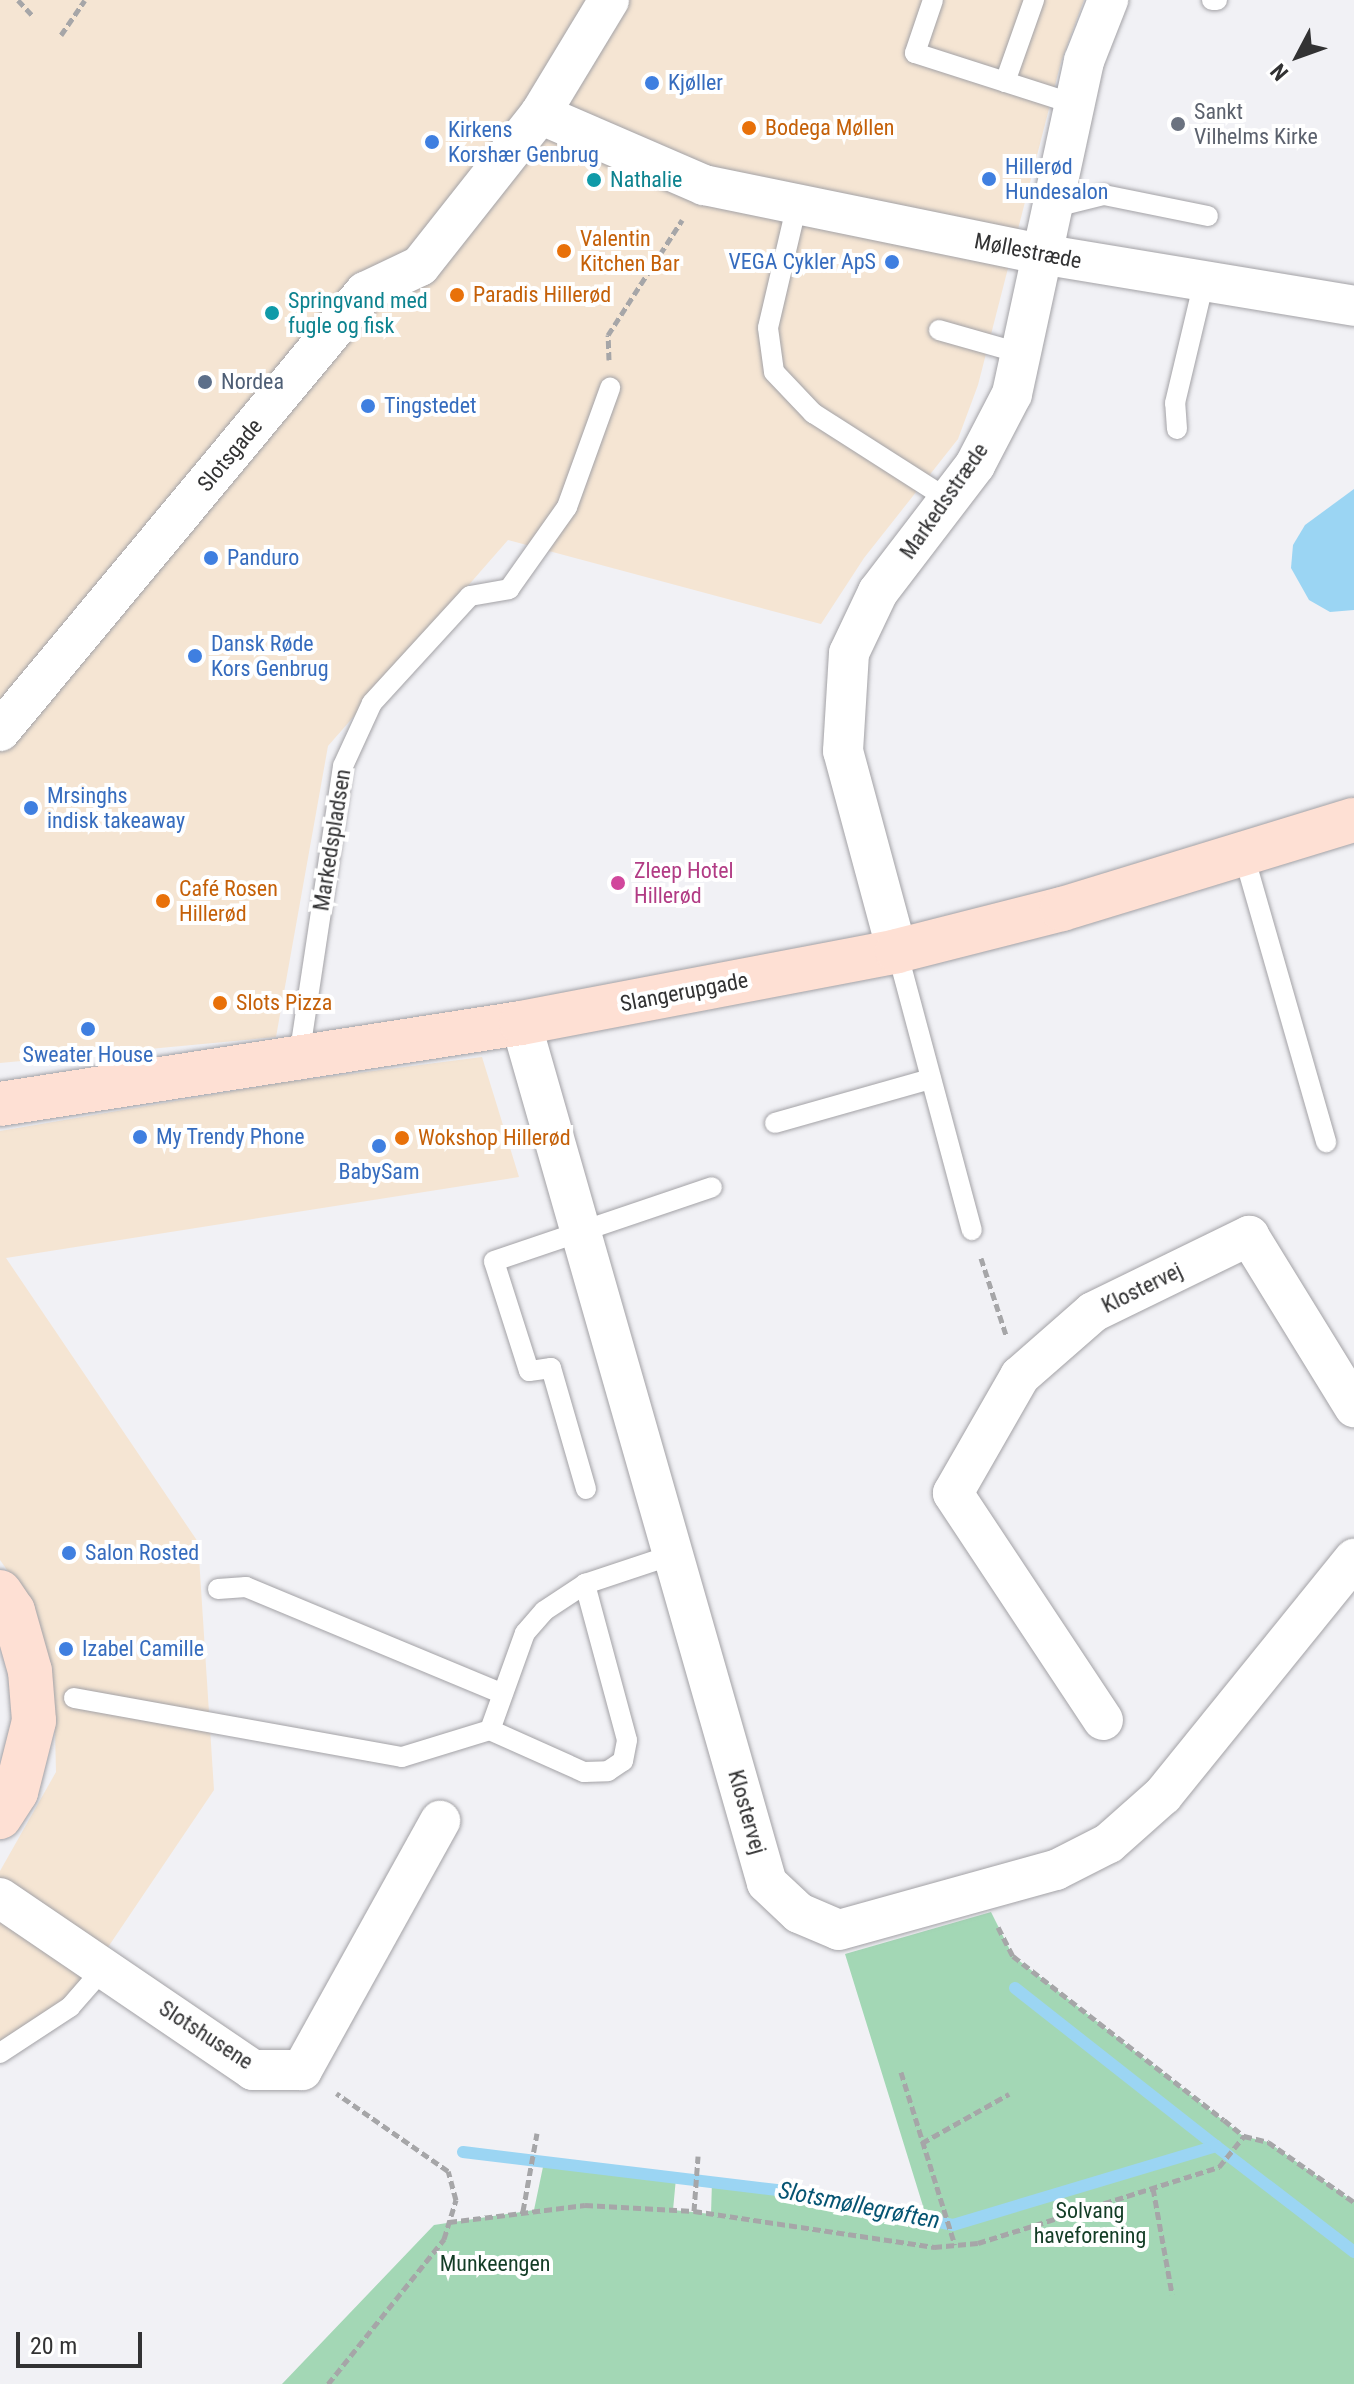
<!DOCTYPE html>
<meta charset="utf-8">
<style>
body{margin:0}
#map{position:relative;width:1354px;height:2384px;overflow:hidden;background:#f1f1f5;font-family:"Roboto Condensed",sans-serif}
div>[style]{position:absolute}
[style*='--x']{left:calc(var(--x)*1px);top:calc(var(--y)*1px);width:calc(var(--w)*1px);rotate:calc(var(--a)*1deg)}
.commercial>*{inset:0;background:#f5e5d3}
.green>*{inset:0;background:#a3d7b5}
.water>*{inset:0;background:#9bd5f3}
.stream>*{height:12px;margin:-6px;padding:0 6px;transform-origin:6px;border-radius:6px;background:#9bd5f3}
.path>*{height:5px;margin-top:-2.5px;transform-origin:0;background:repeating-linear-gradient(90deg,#a6a6a8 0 8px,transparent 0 12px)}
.roads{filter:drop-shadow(0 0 2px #a3a2a6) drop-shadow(0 0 2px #a3a2a6)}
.lane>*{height:20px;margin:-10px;padding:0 10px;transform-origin:10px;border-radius:10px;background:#fff}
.street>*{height:40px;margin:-20px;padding:0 20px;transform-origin:20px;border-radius:20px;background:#fff}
.secondary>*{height:44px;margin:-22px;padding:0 22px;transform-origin:22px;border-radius:22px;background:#fee0d4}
.dots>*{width:22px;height:22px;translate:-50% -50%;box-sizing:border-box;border:4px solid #fff;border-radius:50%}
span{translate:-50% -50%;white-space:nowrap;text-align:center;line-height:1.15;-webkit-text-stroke:8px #fff;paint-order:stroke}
.shop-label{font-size:22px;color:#366cbe}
.left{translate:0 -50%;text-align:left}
.right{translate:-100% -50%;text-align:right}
.worship-label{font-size:22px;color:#5b616d}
.food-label{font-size:22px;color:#c56008}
.culture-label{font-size:22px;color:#0d838f}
.street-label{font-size:22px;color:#323233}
.service-label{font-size:22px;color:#4e5e75}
.hotel-label{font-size:22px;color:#b23c85}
.park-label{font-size:22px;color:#133d26}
.water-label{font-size:24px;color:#055472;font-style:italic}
.north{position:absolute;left:1258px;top:16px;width:80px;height:80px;-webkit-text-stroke:6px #fff;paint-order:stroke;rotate:229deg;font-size:22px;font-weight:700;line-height:32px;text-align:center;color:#323233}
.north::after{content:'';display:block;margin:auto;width:28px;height:36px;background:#323233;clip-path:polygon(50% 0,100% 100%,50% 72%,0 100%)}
.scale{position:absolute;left:16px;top:2332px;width:126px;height:36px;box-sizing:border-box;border:4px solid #323233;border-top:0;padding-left:10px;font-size:24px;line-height:28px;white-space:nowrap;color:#323233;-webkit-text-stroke:6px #fff;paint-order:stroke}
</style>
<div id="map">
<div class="commercial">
<i style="clip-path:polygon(0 0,1084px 0,1061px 62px,978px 385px,958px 439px,864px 558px,821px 624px,508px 540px,328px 746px,276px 1037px,0 1063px)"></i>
<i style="clip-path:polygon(482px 1057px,519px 1177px,6px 1258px,198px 1542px,214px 1790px,65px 2011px,0 2058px,0 1871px,56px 1772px,54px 1691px,27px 1598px,0 1560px,0 1131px,287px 1082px)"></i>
</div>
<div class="green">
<i style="clip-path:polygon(991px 1912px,1013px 1956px,1243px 2136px,1268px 2142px,1354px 2202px,1354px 2384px,282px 2384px,434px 2225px,534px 2210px,544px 2162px,676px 2178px,673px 2210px,711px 2214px,712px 2181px,927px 2219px,845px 1954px)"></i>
</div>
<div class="water">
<i style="clip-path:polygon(1354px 489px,1354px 610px,1330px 612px,1309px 600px,1291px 568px,1293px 545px,1305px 525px)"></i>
</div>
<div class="stream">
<i style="--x:1015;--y:1988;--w:256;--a:38.2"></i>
<i style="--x:463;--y:2152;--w:325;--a:6.9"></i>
<i style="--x:786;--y:2191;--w:170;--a:11.5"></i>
<i style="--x:953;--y:2225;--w:275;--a:-16.7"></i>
<i style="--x:1216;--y:2146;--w:174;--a:37.5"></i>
</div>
<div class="path">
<i style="--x:18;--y:0;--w:21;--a:47"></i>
<i style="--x:61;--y:35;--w:42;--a:-55.6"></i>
<i style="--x:609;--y:360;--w:25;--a:-92"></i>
<i style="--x:608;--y:335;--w:137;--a:-57.2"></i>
<i style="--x:981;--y:1258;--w:81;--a:72"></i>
<i style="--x:998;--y:1927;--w:33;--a:63"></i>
<i style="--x:1013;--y:1956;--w:267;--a:37.9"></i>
<i style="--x:1224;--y:2120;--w:26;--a:39"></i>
<i style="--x:1244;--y:2136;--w:25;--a:14"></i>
<i style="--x:1268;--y:2142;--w:105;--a:34.9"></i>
<i style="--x:901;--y:2072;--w:181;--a:72.7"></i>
<i style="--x:922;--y:2143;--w:100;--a:-29.4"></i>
<i style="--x:1153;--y:2188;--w:108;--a:79.8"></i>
<i style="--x:523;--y:2211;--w:79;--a:-79.8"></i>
<i style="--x:694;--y:2211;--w:55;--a:-85.8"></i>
<i style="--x:449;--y:2222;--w:137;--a:-7.1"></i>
<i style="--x:585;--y:2205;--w:109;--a:3.2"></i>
<i style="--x:694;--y:2211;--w:243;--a:8.5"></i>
<i style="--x:934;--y:2247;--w:44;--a:-5.2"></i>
<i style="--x:978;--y:2243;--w:253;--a:-17.5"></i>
<i style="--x:1219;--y:2167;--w:40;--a:-51"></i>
<i style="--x:328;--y:2384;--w:186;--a:-51.3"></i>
<i style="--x:444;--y:2239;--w:41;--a:-72.9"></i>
<i style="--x:456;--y:2200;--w:30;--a:-105"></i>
<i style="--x:448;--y:2171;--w:136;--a:-145.1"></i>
</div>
<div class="roads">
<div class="lane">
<i style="--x:933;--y:0;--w:56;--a:108.8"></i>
<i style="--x:915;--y:53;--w:167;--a:17.8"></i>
<i style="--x:1212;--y:0;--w:5;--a:0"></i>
<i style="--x:1005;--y:82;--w:87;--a:-70.5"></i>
<i style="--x:797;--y:204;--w:127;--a:103.2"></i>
<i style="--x:768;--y:328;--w:44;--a:82.2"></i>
<i style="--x:774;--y:372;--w:57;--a:46.4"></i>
<i style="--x:813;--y:413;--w:161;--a:32.6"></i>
<i style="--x:1051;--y:208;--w:55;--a:-13.8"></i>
<i style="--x:1104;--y:195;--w:106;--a:11.4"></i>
<i style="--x:939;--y:330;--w:84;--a:15.9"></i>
<i style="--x:1177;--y:429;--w:26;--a:-94"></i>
<i style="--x:1175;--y:403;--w:125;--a:-76.6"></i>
<i style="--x:1243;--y:852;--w:302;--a:74"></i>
<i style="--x:897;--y:951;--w:289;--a:75"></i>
<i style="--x:299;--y:1057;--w:294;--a:-81.4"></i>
<i style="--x:343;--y:766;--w:69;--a:-65.3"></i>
<i style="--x:372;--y:703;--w:145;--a:-47.5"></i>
<i style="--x:470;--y:596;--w:40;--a:-10"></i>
<i style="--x:509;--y:589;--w:100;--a:-54.7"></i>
<i style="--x:567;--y:507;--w:127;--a:-70.1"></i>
<i style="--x:775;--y:1123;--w:162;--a:-15.8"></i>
<i style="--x:586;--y:1489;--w:126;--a:-106.1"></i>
<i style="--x:551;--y:1368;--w:22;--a:172"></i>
<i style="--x:529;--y:1371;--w:115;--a:-107.7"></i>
<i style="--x:494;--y:1261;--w:230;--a:-18.7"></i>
<i style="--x:218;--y:1589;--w:28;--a:-4"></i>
<i style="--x:246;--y:1587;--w:278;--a:22.6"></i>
<i style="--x:74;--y:1698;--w:333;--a:10.2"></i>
<i style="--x:402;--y:1757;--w:92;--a:-17.1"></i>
<i style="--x:490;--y:1730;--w:103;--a:24.1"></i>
<i style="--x:584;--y:1772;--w:24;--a:-2"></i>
<i style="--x:608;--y:1771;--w:18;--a:-34"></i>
<i style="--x:623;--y:1761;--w:21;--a:-79"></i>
<i style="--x:627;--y:1740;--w:162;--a:-105.1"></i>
<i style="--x:490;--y:1730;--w:103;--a:-70.2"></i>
<i style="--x:525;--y:1633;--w:29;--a:-49"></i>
<i style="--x:544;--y:1611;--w:49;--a:-33.4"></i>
<i style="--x:585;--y:1584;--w:95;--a:-18.4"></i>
<i style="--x:0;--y:2053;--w:84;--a:-33.3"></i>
<i style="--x:70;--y:2007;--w:52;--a:-48.9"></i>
</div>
<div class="street">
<i style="--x:540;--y:114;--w:179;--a:23.4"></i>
<i style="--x:704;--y:185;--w:344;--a:11.6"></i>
<i style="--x:1041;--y:254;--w:317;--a:9.4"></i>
<i style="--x:0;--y:731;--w:571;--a:-50.26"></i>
<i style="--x:365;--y:292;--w:61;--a:-25.3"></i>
<i style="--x:420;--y:266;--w:194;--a:-51.7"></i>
<i style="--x:540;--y:114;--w:133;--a:-58.8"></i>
<i style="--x:897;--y:951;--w:207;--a:-105.1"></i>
<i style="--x:843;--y:751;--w:98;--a:-86.5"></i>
<i style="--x:849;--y:653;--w:68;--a:-64.6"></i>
<i style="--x:878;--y:592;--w:160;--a:-52.6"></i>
<i style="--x:975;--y:465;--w:80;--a:-62.5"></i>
<i style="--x:1012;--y:394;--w:341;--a:-77.8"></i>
<i style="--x:1084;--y:61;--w:66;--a:-68.5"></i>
<i style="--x:521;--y:1023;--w:894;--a:74.04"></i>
<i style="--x:767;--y:1883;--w:44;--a:43.2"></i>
<i style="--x:799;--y:1913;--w:43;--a:23"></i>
<i style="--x:839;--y:1930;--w:225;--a:-15.5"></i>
<i style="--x:1056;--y:1870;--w:59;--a:-27"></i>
<i style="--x:1109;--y:1843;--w:72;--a:-41.6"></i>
<i style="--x:1163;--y:1795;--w:304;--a:-51"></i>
<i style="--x:1103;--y:1720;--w:272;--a:-123.5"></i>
<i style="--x:953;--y:1493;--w:135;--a:-60.2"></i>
<i style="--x:1020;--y:1376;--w:97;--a:-41.2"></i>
<i style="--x:1093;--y:1312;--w:174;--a:-26"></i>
<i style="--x:1249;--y:1236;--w:201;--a:58.4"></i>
<i style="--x:0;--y:1898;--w:306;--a:34.2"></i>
<i style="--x:253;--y:2070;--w:49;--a:0"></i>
<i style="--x:302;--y:2070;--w:285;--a:-61"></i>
</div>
<div class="secondary">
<i style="--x:0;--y:1104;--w:527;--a:-8.84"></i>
<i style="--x:521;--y:1023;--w:383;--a:-10.8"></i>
<i style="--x:897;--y:951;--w:170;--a:-14.3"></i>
<i style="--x:1062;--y:909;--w:305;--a:-17"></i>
<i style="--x:0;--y:1592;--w:23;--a:56"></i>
<i style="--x:13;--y:1611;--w:62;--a:74.2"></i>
<i style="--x:30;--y:1671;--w:50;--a:85.4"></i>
<i style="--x:34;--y:1721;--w:73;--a:104.2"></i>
<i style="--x:16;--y:1792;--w:30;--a:123"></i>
</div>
</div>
<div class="dots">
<i style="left:652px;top:83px;background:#3f7fe0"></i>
<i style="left:1178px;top:124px;background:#6b7280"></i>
<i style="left:749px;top:128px;background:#e8710a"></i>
<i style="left:432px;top:142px;background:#3f7fe0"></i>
<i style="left:989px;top:179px;background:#3f7fe0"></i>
<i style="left:594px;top:180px;background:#0f9aa8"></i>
<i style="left:564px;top:251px;background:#e8710a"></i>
<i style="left:892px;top:262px;background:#3f7fe0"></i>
<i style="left:457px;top:295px;background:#e8710a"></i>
<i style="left:272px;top:313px;background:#0f9aa8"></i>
<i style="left:205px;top:382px;background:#5c6f8a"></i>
<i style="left:368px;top:406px;background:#3f7fe0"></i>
<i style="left:211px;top:558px;background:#3f7fe0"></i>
<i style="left:195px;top:656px;background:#3f7fe0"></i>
<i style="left:31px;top:808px;background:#3f7fe0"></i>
<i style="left:618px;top:883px;background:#d1479c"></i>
<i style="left:163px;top:901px;background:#e8710a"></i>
<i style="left:220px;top:1003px;background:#e8710a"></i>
<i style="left:88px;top:1029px;background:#3f7fe0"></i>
<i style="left:140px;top:1137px;background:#3f7fe0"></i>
<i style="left:402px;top:1138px;background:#e8710a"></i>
<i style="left:379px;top:1146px;background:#3f7fe0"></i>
<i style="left:69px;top:1553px;background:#3f7fe0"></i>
<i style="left:66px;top:1649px;background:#3f7fe0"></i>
</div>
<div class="shop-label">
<span class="left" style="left:668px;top:83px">Kjøller</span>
<span class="left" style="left:448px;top:142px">Kirkens<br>Korshær Genbrug</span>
<span class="left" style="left:1005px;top:179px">Hillerød<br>Hundesalon</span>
<span class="right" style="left:876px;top:262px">VEGA Cykler ApS</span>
<span class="left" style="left:384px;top:406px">Tingstedet</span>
<span class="left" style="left:227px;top:558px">Panduro</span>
<span class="left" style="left:211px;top:656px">Dansk Røde<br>Kors Genbrug</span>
<span class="left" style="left:47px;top:808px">Mrsinghs<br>indisk takeaway</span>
<span style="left:88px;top:1055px">Sweater House</span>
<span class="left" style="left:156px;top:1137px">My Trendy Phone</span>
<span style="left:379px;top:1172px">BabySam</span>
<span class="left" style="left:85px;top:1553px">Salon Rosted</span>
<span class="left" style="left:82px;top:1649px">Izabel Camille</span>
</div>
<div class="worship-label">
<span class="left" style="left:1194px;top:124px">Sankt<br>Vilhelms Kirke</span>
</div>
<div class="food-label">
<span class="left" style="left:765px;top:128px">Bodega Møllen</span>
<span class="left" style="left:580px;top:251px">Valentin<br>Kitchen Bar</span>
<span class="left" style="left:473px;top:295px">Paradis Hillerød</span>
<span class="left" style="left:179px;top:901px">Café Rosen<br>Hillerød</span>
<span class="left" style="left:236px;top:1003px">Slots Pizza</span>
<span class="left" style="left:418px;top:1138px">Wokshop Hillerød</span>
</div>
<div class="culture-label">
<span class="left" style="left:610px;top:180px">Nathalie</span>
<span class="left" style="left:288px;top:313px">Springvand med<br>fugle og fisk</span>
</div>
<div class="street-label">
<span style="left:1028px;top:251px;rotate:11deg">Møllestræde</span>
<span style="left:230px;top:455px;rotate:-50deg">Slotsgade</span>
<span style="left:944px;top:501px;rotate:-55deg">Markedsstræde</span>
<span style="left:332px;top:840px;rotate:-81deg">Markedspladsen</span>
<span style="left:684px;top:992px;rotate:-11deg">Slangerupgade</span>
<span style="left:1142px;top:1288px;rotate:-26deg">Klostervej</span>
<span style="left:747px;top:1812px;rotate:74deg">Klostervej</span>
<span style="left:206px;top:2035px;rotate:33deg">Slotshusene</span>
</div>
<div class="service-label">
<span class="left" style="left:221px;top:382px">Nordea</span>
</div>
<div class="hotel-label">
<span class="left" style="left:634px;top:883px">Zleep Hotel<br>Hillerød</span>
</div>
<div class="park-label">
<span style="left:1090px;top:2223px">Solvang<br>haveforening</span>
<span style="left:495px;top:2264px">Munkeengen</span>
</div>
<div class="water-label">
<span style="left:859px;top:2206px;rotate:11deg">Slotsmøllegrøften</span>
</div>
<div class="north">N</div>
<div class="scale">20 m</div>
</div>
